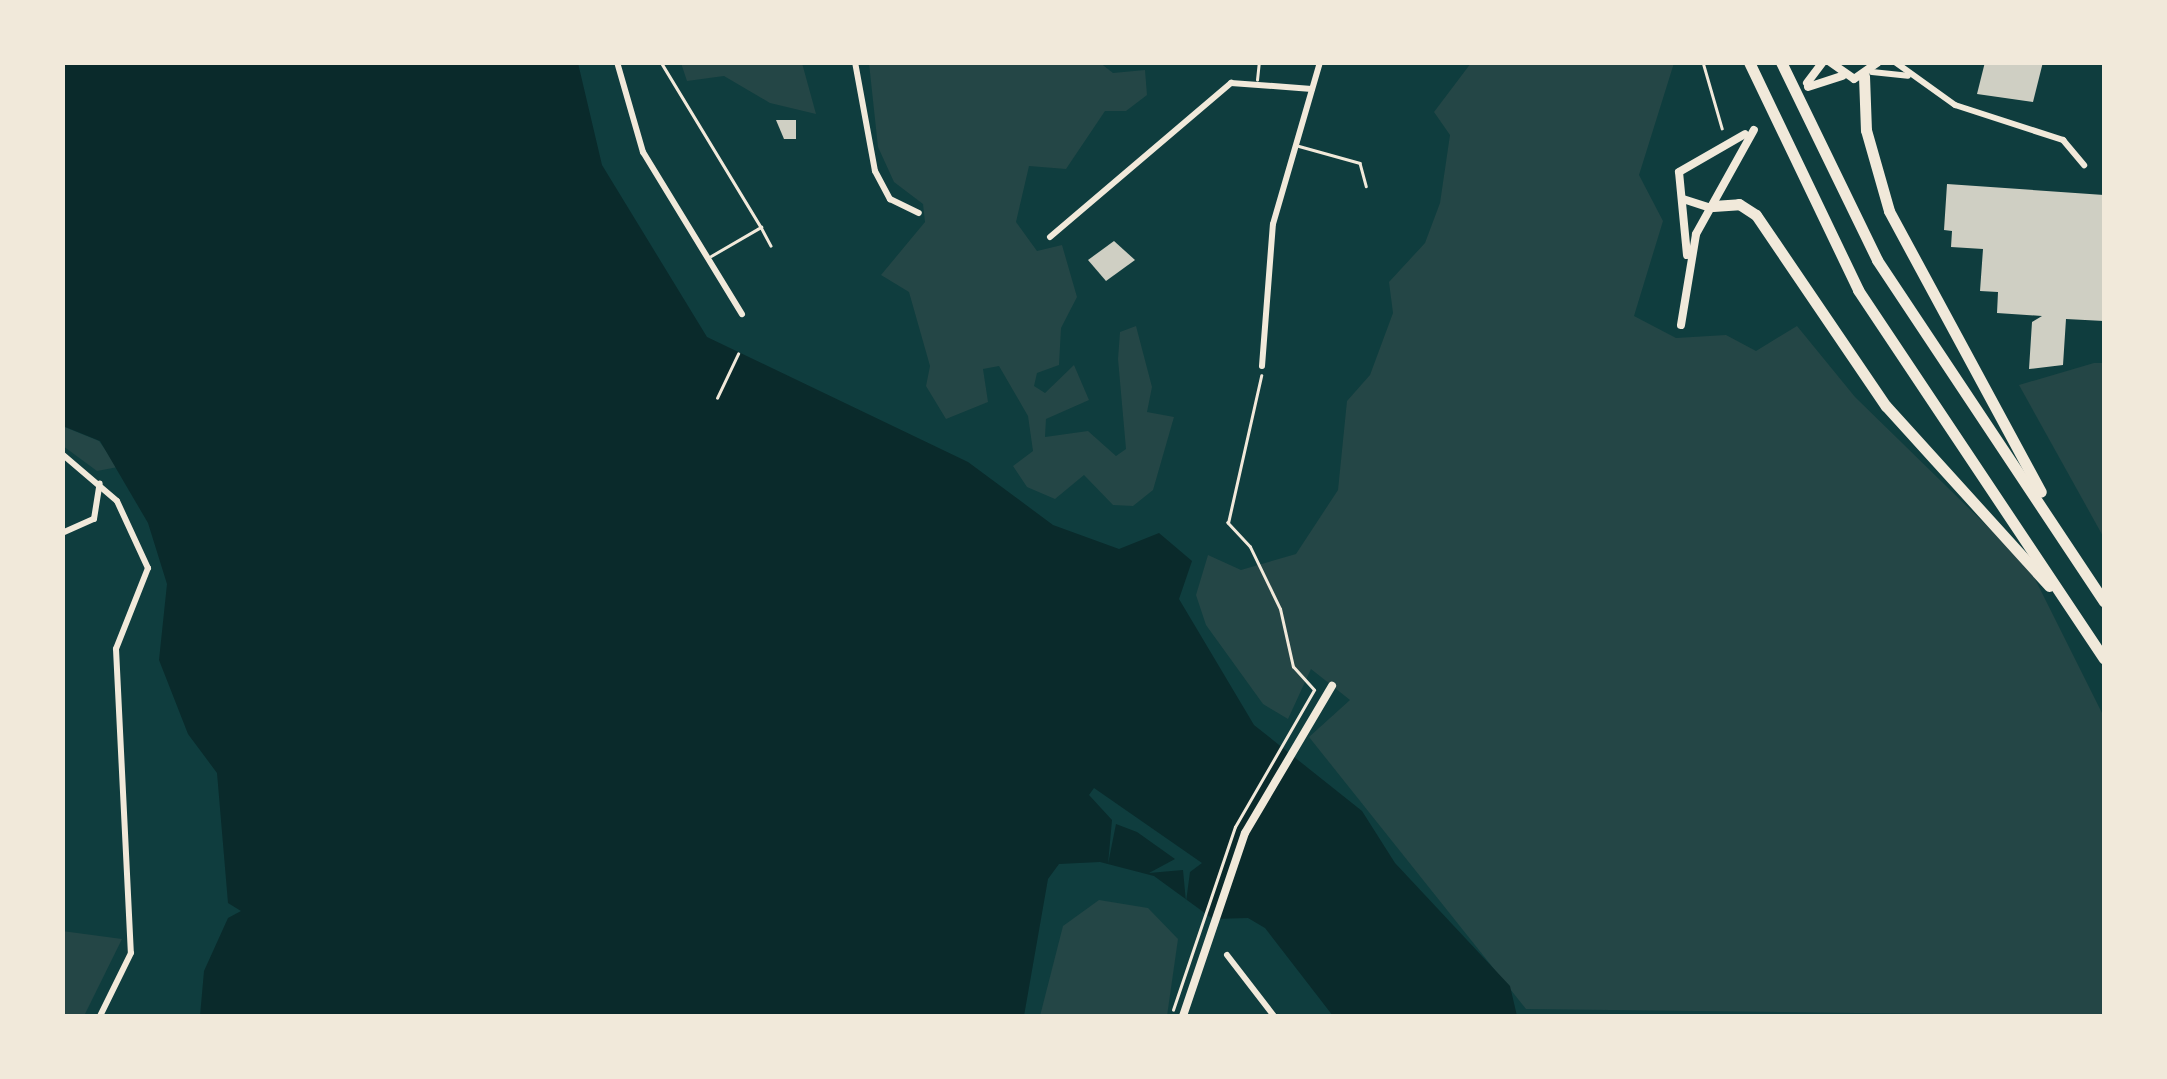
<!DOCTYPE html>
<style>
body{margin:0}
#map{position:relative;width:2167px;height:1079px;overflow:hidden;background:#0f3d3e;font-family:Helvetica,sans-serif}
div>[style]{position:absolute}
[style*='--x']{left:calc(var(--x)*1px);top:calc(var(--y)*1px);width:calc(var(--w)*1px);rotate:calc(var(--a)*1deg)}
.green>*{inset:0;background:#244646}
.water>*{inset:0;background:#0a2a2b}
.pier>*{inset:0;background:#0f3d3e}
.building>*{inset:0;background:#cfcfc3}
.path>*{height:2.5px;margin:-1.25px;padding:0 1.25px;transform-origin:1.25px;border-radius:1.25px;background:#f1e9da}
.service>*{height:2.5px;margin:-1.25px;padding:0 1.25px;transform-origin:1.25px;border-radius:1.25px;background:#f1e9da}
.minor>*{height:6px;margin:-3px;padding:0 3px;transform-origin:3px;border-radius:3px;background:#f1e9da}
.tertiary>*{height:8px;margin:-4px;padding:0 4px;transform-origin:4px;border-radius:4px;background:#f1e9da}
.motorway>*{height:11px;margin:-5.5px;padding:0 5.5px;transform-origin:5.5px;border-radius:5.5px;background:#f1e9da}
span{translate:-50% -50%;white-space:nowrap;text-align:center;line-height:1.15;-webkit-text-stroke:8px #f1e9da;paint-order:stroke}
.frame{position:absolute;inset:0;border:65px solid #f1e9da;pointer-events:none}
</style>
<div id="map">
<div class="green">
<i style="clip-path:polygon(1099px 62px,1113px 73px,1145px 70px,1147px 95px,1126px 111px,1105px 111px,1066px 169px,1029px 166px,1016px 222px,1037px 251px,1062px 245px,1077px 297px,1061px 328px,1059px 365px,1037px 373px,1034px 386px,1045px 393px,1074px 365px,1089px 400px,1046px 419px,1045px 437px,1088px 431px,1116px 456px,1126px 449px,1118px 359px,1120px 332px,1136px 326px,1152px 387px,1147px 412px,1174px 417px,1153px 490px,1133px 506px,1113px 505px,1084px 475px,1055px 499px,1027px 487px,1013px 466px,1033px 451px,1028px 416px,999px 366px,983px 369px,988px 402px,946px 419px,926px 386px,930px 366px,909px 292px,881px 275px,925px 222px,923px 204px,894px 182px,878px 147px,869px 63px)"></i>
<i style="clip-path:polygon(681px 63px,802px 63px,816px 114px,770px 103px,724px 76px,687px 81px)"></i>
<i style="clip-path:polygon(1471px 63px,1674px 63px,1639px 175px,1663px 221px,1634px 316px,1676px 338px,1726px 335px,1756px 351px,1797px 326px,1855px 397px,2029px 567px,2104px 717px,2104px 1016px,1526px 1009px,1309px 737px,1350px 700px,1311px 669px,1288px 719px,1263px 704px,1206px 625px,1196px 595px,1208px 555px,1241px 570px,1296px 554px,1338px 490px,1347px 401px,1370px 375px,1393px 313px,1389px 282px,1425px 243px,1440px 203px,1450px 135px,1434px 112px)"></i>
<i style="clip-path:polygon(2094px 363px,2104px 363px,2104px 538px,2019px 385px)"></i>
<i style="clip-path:polygon(62px 426px,99px 441px,118px 467px,97px 471px,63px 446px)"></i>
<i style="clip-path:polygon(1099px 900px,1148px 908px,1178px 939px,1167px 1016px,1040px 1016px,1063px 926px)"></i>
<i style="clip-path:polygon(62px 931px,122px 939px,84px 1016px,63px 1016px)"></i>
</div>
<div class="water">
<i style="clip-path:polygon(62px 63px,578px 63px,602px 165px,707px 337px,968px 462px,1053px 525px,1119px 549px,1159px 533px,1192px 561px,1179px 599px,1254px 725px,1362px 811px,1395px 863px,1510px 986px,1517px 1016px,1333px 1016px,1265px 928px,1248px 918px,1213px 919px,1154px 876px,1100px 862px,1059px 864px,1048px 879px,1024px 1016px,200px 1016px,204px 971px,228px 918px,241px 911px,228px 903px,217px 773px,188px 734px,159px 660px,167px 584px,148px 523px,100px 441px,63px 426px)"></i>
</div>
<div class="pier">
<i style="clip-path:polygon(1094px 788px,1202px 863px,1190px 872px,1186px 902px,1183px 870px,1149px 873px,1175px 859px,1137px 832px,1116px 824px,1108px 864px,1112px 820px,1089px 795px)"></i>
</div>
<div class="building">
<i style="clip-path:polygon(1985px 62px,2043px 62px,2033px 102px,1977px 94px)"></i>
<i style="clip-path:polygon(776px 120px,796px 120px,796px 139px,784px 139px)"></i>
<i style="clip-path:polygon(1947px 184px,2104px 195px,2104px 321px,2066px 319px,2063px 365px,2029px 369px,2032px 322px,2042px 316px,1997px 313px,1998px 292px,1980px 291px,1983px 249px,1951px 247px,1952px 231px,1944px 230px)"></i>
<i style="clip-path:polygon(1114px 241px,1135px 260px,1106px 281px,1088px 260px)"></i>
</div>
<div class="path">
<i style="--x:1703;--y:62;--w:69;--a:73.9"></i>
<i style="--x:717;--y:398;--w:49;--a:-64.5"></i>
<i style="--x:1173;--y:1010;--w:193;--a:-71.3"></i>
<i style="--x:1235;--y:827;--w:158;--a:-60"></i>
<i style="--x:1314;--y:690;--w:31;--a:-132"></i>
<i style="--x:1293;--y:667;--w:59;--a:-102.6"></i>
<i style="--x:1280;--y:609;--w:69;--a:-115.8"></i>
<i style="--x:1250;--y:547;--w:33;--a:-133"></i>
<i style="--x:1228;--y:523;--w:151;--a:-77.3"></i>
</div>
<div class="service">
<i style="--x:661;--y:62;--w:193;--a:58.8"></i>
<i style="--x:1257;--y:80;--w:18;--a:-84"></i>
<i style="--x:1299;--y:146;--w:63;--a:15.6"></i>
<i style="--x:1360;--y:163;--w:24;--a:75"></i>
<i style="--x:711;--y:256;--w:58;--a:-30.1"></i>
<i style="--x:761;--y:227;--w:21;--a:62"></i>
</div>
<div class="minor">
<i style="--x:617;--y:62;--w:94;--a:73.9"></i>
<i style="--x:643;--y:152;--w:190;--a:58.6"></i>
<i style="--x:855;--y:62;--w:111;--a:79.6"></i>
<i style="--x:875;--y:171;--w:32;--a:62"></i>
<i style="--x:890;--y:199;--w:32;--a:26"></i>
<i style="--x:1895;--y:62;--w:74;--a:35.6"></i>
<i style="--x:1955;--y:105;--w:114;--a:18"></i>
<i style="--x:2063;--y:140;--w:33;--a:50"></i>
<i style="--x:1872;--y:72;--w:36;--a:6"></i>
<i style="--x:1050;--y:237;--w:238;--a:-40.4"></i>
<i style="--x:1231;--y:83;--w:81;--a:4.2"></i>
<i style="--x:1262;--y:366;--w:142;--a:-85.6"></i>
<i style="--x:1273;--y:224;--w:169;--a:-73.8"></i>
<i style="--x:62;--y:454;--w:72;--a:40.5"></i>
<i style="--x:117;--y:501;--w:74;--a:65.2"></i>
<i style="--x:148;--y:568;--w:87;--a:111.6"></i>
<i style="--x:116;--y:649;--w:304;--a:87.2"></i>
<i style="--x:131;--y:953;--w:70;--a:116.2"></i>
<i style="--x:62;--y:533;--w:35;--a:-24"></i>
<i style="--x:94;--y:519;--w:36;--a:-81"></i>
<i style="--x:1227;--y:955;--w:77;--a:52.4"></i>
</div>
<div class="tertiary">
<i style="--x:1830;--y:62;--w:29;--a:35"></i>
<i style="--x:1854;--y:79;--w:29;--a:-35"></i>
<i style="--x:1807;--y:83;--w:26;--a:-53"></i>
<i style="--x:1808;--y:87;--w:36;--a:-18"></i>
<i style="--x:1683;--y:199;--w:28;--a:18"></i>
<i style="--x:1687;--y:255;--w:83;--a:-95.5"></i>
<i style="--x:1679;--y:172;--w:76;--a:-29.9"></i>
<i style="--x:1681;--y:325;--w:92;--a:-80.6"></i>
<i style="--x:1696;--y:234;--w:119;--a:-60.9"></i>
<i style="--x:1183;--y:1016;--w:193;--a:-71.3"></i>
<i style="--x:1245;--y:833;--w:171;--a:-59.4"></i>
</div>
<div class="motorway">
<i style="--x:1749;--y:62;--w:253;--a:64.4"></i>
<i style="--x:1858;--y:290;--w:443;--a:56.3"></i>
<i style="--x:1781;--y:62;--w:220;--a:64.1"></i>
<i style="--x:1877;--y:260;--w:410;--a:56.4"></i>
<i style="--x:1864;--y:76;--w:54;--a:87.9"></i>
<i style="--x:1866;--y:130;--w:84;--a:74.1"></i>
<i style="--x:1889;--y:211;--w:319;--a:61.6"></i>
<i style="--x:1713;--y:206;--w:26;--a:-4"></i>
<i style="--x:1739;--y:204;--w:20;--a:33"></i>
<i style="--x:1756;--y:215;--w:231;--a:55.8"></i>
<i style="--x:1886;--y:406;--w:243;--a:47.8"></i>
</div>
<div class="frame"></div>
</div>
